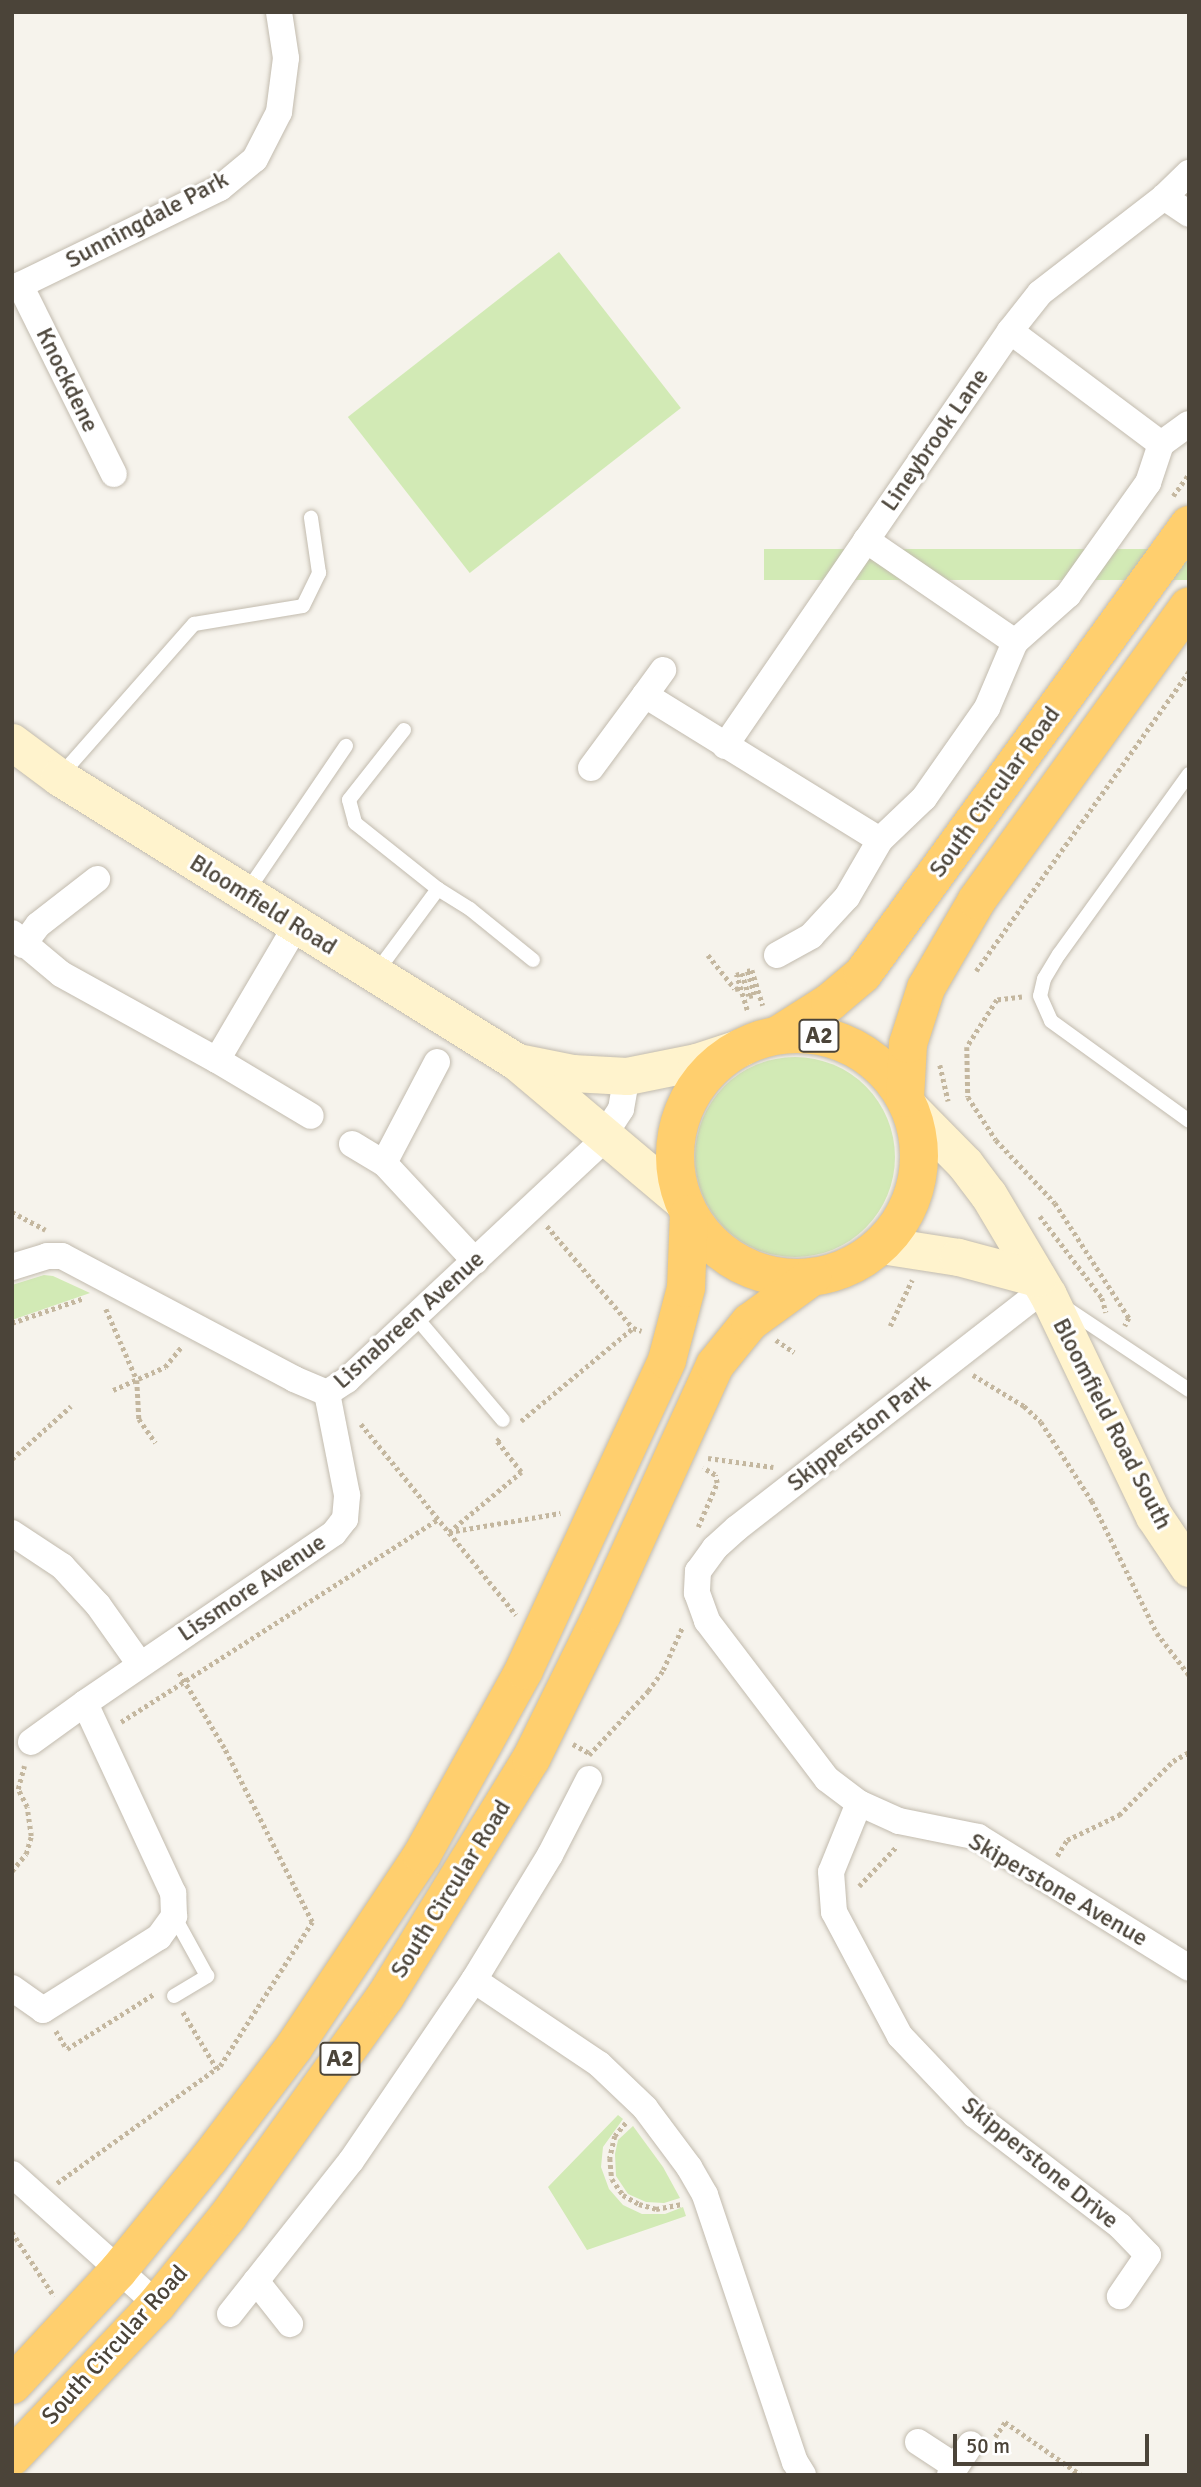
<!DOCTYPE html>
<style>
body{margin:0}
#map{position:relative;width:1201px;height:2487px;overflow:hidden;background:#f6f3ec;font-family:Signika,sans-serif}
div>[style]{position:absolute}
[style*='--x']{left:calc(var(--x)*1px);top:calc(var(--y)*1px);width:calc(var(--w)*1px);rotate:calc(var(--a)*1deg)}
.green>*{inset:0;background:#d2eab5;transform-origin:0 0}
.round{border-radius:50%}
.path>*{height:4.5px;margin-top:-2.25px;transform-origin:0;background:repeating-linear-gradient(90deg,#c4b79f 0 3.5px,transparent 0 7px)}
.roads{filter:drop-shadow(0 0 2px #c2bbae) drop-shadow(0 0 2px #c2bbae)}
.lane>*{height:14px;margin:-7px;padding:0 7px;transform-origin:7px;border-radius:7px;background:#fff}
.street>*{height:26px;margin:-13px;padding:0 13px;transform-origin:13px;border-radius:13px;background:#fff}
.secondary>*{height:37px;margin:-18.5px;padding:0 18.5px;transform-origin:18.5px;border-radius:18.5px;background:#fff3cd}
.highway>*{height:38px;margin:-19px;padding:0 19px;transform-origin:19px;border-radius:19px;background:#ffcf6e}
.highway>.ring{margin:-19px;padding:0;box-sizing:content-box;background:none;border:38px solid #ffcf6e;border-radius:50%}
span{translate:-50% -50%;white-space:nowrap;text-align:center;line-height:1.15;-webkit-text-stroke:6px #fff;paint-order:stroke}
.shield-label span{padding:2px 5px;background:#fff;border:2px solid;border-radius:5px;-webkit-text-stroke-width:0}
.shield-label{font-size:23px;color:#4b4439;font-weight:700}
.street-label{font-size:24px;color:#4b4439}
.frame{position:absolute;inset:0;border:14px solid #4b4439;pointer-events:none}
.scale{position:absolute;left:953px;top:2434px;width:196px;height:32px;box-sizing:border-box;border:4px solid #4b4439;border-top:0;padding-left:9px;font-size:21px;line-height:24px;white-space:nowrap;color:#4b4439;-webkit-text-stroke:5px #fff;paint-order:stroke}
</style>
<div id="map">
<div class="green">
<i style="left:559px;top:252px;width:198px;height:268px;rotate:52deg"></i>
<i style="left:1189px;top:549px;width:31px;height:425px;rotate:90deg"></i>
<i class="round" style="left:695px;top:1057px;width:200px;height:200px"></i>
<i style="clip-path:polygon(44px 1275px,53px 1276px,90px 1293px,12px 1320px,12px 1285px)"></i>
<i style="clip-path:polygon(618px 2115px,623px 2119px,603px 2147px,601px 2167px,609px 2189px,623px 2205px,642px 2214px,665px 2214px,683px 2207px,686px 2216px,587px 2250px,548px 2187px)"></i>
<i style="clip-path:polygon(633px 2126px,663px 2167px,680px 2198px,664px 2203px,646px 2202px,628px 2194px,616px 2176px,615px 2154px,618px 2140px)"></i>
</div>
<div class="path">
<i style="--x:1173;--y:496;--w:27;--a:-54"></i>
<i style="--x:708;--y:955;--w:43;--a:51.5"></i>
<i style="--x:735;--y:989;--w:5;--a:-11"></i>
<i style="--x:976;--y:971;--w:368;--a:-54.6"></i>
<i style="--x:1022;--y:997;--w:25;--a:173"></i>
<i style="--x:997;--y:1000;--w:56;--a:122.6"></i>
<i style="--x:967;--y:1047;--w:50;--a:88.9"></i>
<i style="--x:968;--y:1097;--w:51;--a:56.9"></i>
<i style="--x:996;--y:1140;--w:86;--a:46.9"></i>
<i style="--x:1055;--y:1203;--w:137;--a:57.2"></i>
<i style="--x:1129;--y:1318;--w:9;--a:117"></i>
<i style="--x:747;--y:1010;--w:37;--a:-107"></i>
<i style="--x:736;--y:975;--w:6;--a:-18"></i>
<i style="--x:742;--y:973;--w:24;--a:73"></i>
<i style="--x:749;--y:996;--w:5;--a:-11"></i>
<i style="--x:754;--y:995;--w:25;--a:-106"></i>
<i style="--x:747;--y:971;--w:5;--a:-11"></i>
<i style="--x:752;--y:970;--w:37;--a:73"></i>
<i style="--x:940;--y:1065;--w:37;--a:77"></i>
<i style="--x:12;--y:1212;--w:38;--a:28"></i>
<i style="--x:1040;--y:1216;--w:103;--a:52.9"></i>
<i style="--x:1102;--y:1298;--w:15;--a:74"></i>
<i style="--x:547;--y:1226;--w:133;--a:49.9"></i>
<i style="--x:633;--y:1328;--w:9;--a:18"></i>
<i style="--x:106;--y:1309;--w:77;--a:66.4"></i>
<i style="--x:137;--y:1380;--w:39;--a:87"></i>
<i style="--x:139;--y:1419;--w:29;--a:55"></i>
<i style="--x:12;--y:1323;--w:76;--a:-19.1"></i>
<i style="--x:890;--y:1326;--w:51;--a:-64.4"></i>
<i style="--x:776;--y:1340;--w:22;--a:34"></i>
<i style="--x:973;--y:1375;--w:60;--a:31.3"></i>
<i style="--x:1024;--y:1406;--w:23;--a:43"></i>
<i style="--x:1041;--y:1422;--w:94;--a:57.2"></i>
<i style="--x:1092;--y:1501;--w:147;--a:63.8"></i>
<i style="--x:1157;--y:1633;--w:53;--a:52.7"></i>
<i style="--x:113;--y:1390;--w:57;--a:-23.9"></i>
<i style="--x:165;--y:1367;--w:26;--a:-51"></i>
<i style="--x:521;--y:1421;--w:146;--a:-39.7"></i>
<i style="--x:361;--y:1424;--w:246;--a:50.9"></i>
<i style="--x:708;--y:1458;--w:66;--a:7.9"></i>
<i style="--x:12;--y:1459;--w:79;--a:-41.9"></i>
<i style="--x:698;--y:1527;--w:48;--a:-66.6"></i>
<i style="--x:717;--y:1483;--w:8;--a:-104"></i>
<i style="--x:715;--y:1475;--w:14;--a:-150"></i>
<i style="--x:449;--y:1532;--w:94;--a:-39.8"></i>
<i style="--x:521;--y:1472;--w:39;--a:-128"></i>
<i style="--x:497;--y:1441;--w:6;--a:-45"></i>
<i style="--x:449;--y:1532;--w:113;--a:-9.7"></i>
<i style="--x:121;--y:1722;--w:376;--a:-32.6"></i>
<i style="--x:573;--y:1744;--w:18;--a:29"></i>
<i style="--x:589;--y:1755;--w:87;--a:-47.3"></i>
<i style="--x:648;--y:1691;--w:26;--a:-54"></i>
<i style="--x:663;--y:1670;--w:46;--a:-65.7"></i>
<i style="--x:1057;--y:1856;--w:19;--a:-58"></i>
<i style="--x:1067;--y:1840;--w:58;--a:-25.7"></i>
<i style="--x:1119;--y:1815;--w:76;--a:-45"></i>
<i style="--x:1173;--y:1761;--w:18;--a:-29"></i>
<i style="--x:12;--y:1871;--w:22;--a:-51"></i>
<i style="--x:26;--y:1854;--w:19;--a:-74"></i>
<i style="--x:31;--y:1836;--w:29;--a:-98"></i>
<i style="--x:27;--y:1807;--w:20;--a:-117"></i>
<i style="--x:18;--y:1789;--w:24;--a:-75"></i>
<i style="--x:859;--y:1886;--w:54;--a:-46.5"></i>
<i style="--x:183;--y:2012;--w:66;--a:59.2"></i>
<i style="--x:56;--y:2031;--w:21;--a:59"></i>
<i style="--x:67;--y:2049;--w:103;--a:-32.3"></i>
<i style="--x:626;--y:2123;--w:17;--a:130"></i>
<i style="--x:615;--y:2136;--w:23;--a:103"></i>
<i style="--x:610;--y:2158;--w:21;--a:85"></i>
<i style="--x:612;--y:2179;--w:19;--a:55"></i>
<i style="--x:623;--y:2195;--w:18;--a:29"></i>
<i style="--x:639;--y:2204;--w:18;--a:16"></i>
<i style="--x:656;--y:2209;--w:25;--a:-11"></i>
<i style="--x:57;--y:2183;--w:201;--a:-35.7"></i>
<i style="--x:220;--y:2066;--w:171;--a:-57.4"></i>
<i style="--x:312;--y:1922;--w:195;--a:-116.8"></i>
<i style="--x:224;--y:1748;--w:90;--a:-120.9"></i>
<i style="--x:12;--y:2232;--w:77;--a:56.7"></i>
<i style="--x:995;--y:2437;--w:18;--a:-56"></i>
<i style="--x:1005;--y:2422;--w:93;--a:34.9"></i>
</div>
<div class="roads">
<div class="lane">
<i style="--x:404;--y:730;--w:89;--a:128.2"></i>
<i style="--x:349;--y:800;--w:24;--a:75"></i>
<i style="--x:355;--y:823;--w:106;--a:38.5"></i>
<i style="--x:1189;--y:774;--w:222;--a:125.8"></i>
<i style="--x:1059;--y:954;--w:29;--a:121"></i>
<i style="--x:1044;--y:979;--w:17;--a:103"></i>
<i style="--x:1040;--y:996;--w:27;--a:66"></i>
<i style="--x:1051;--y:1021;--w:170;--a:35.9"></i>
<i style="--x:60;--y:776;--w:203;--a:-48.6"></i>
<i style="--x:194;--y:624;--w:110;--a:-9.4"></i>
<i style="--x:303;--y:606;--w:37;--a:-64"></i>
<i style="--x:319;--y:573;--w:56;--a:-98.3"></i>
<i style="--x:246;--y:893;--w:178;--a:-55.8"></i>
<i style="--x:375;--y:974;--w:106;--a:-53.5"></i>
<i style="--x:438;--y:889;--w:38;--a:32"></i>
<i style="--x:470;--y:909;--w:81;--a:39"></i>
<i style="--x:1063;--y:1306;--w:151;--a:33.7"></i>
<i style="--x:415;--y:1316;--w:136;--a:49.8"></i>
<i style="--x:174;--y:1996;--w:39;--a:-31"></i>
<i style="--x:207;--y:1976;--w:68;--a:-118.8"></i>
</div>
<div class="street">
<i style="--x:1164;--y:197;--w:30;--a:34"></i>
<i style="--x:20;--y:285;--w:211;--a:63.6"></i>
<i style="--x:12;--y:289;--w:231;--a:-25.9"></i>
<i style="--x:220;--y:188;--w:45;--a:-39.6"></i>
<i style="--x:255;--y:159;--w:53;--a:-62.9"></i>
<i style="--x:279;--y:112;--w:54;--a:-82.6"></i>
<i style="--x:286;--y:58;--w:47;--a:-98.7"></i>
<i style="--x:1010;--y:331;--w:189;--a:36.8"></i>
<i style="--x:866;--y:540;--w:181;--a:34.4"></i>
<i style="--x:645;--y:695;--w:31;--a:-54"></i>
<i style="--x:725;--y:746;--w:503;--a:-55.52"></i>
<i style="--x:1010;--y:331;--w:48;--a:-51.7"></i>
<i style="--x:1040;--y:293;--w:157;--a:-37.7"></i>
<i style="--x:1164;--y:197;--w:35;--a:-44"></i>
<i style="--x:591;--y:768;--w:91;--a:-53.5"></i>
<i style="--x:645;--y:695;--w:276;--a:31.7"></i>
<i style="--x:12;--y:933;--w:64;--a:39.9"></i>
<i style="--x:61;--y:974;--w:178;--a:28.9"></i>
<i style="--x:217;--y:1060;--w:109;--a:30.8"></i>
<i style="--x:23;--y:945;--w:25;--a:-53"></i>
<i style="--x:38;--y:925;--w:75;--a:-37.9"></i>
<i style="--x:777;--y:955;--w:39;--a:-29"></i>
<i style="--x:811;--y:936;--w:53;--a:-47.3"></i>
<i style="--x:847;--y:897;--w:66;--a:-59.9"></i>
<i style="--x:880;--y:840;--w:61;--a:-43.7"></i>
<i style="--x:924;--y:798;--w:110;--a:-55"></i>
<i style="--x:987;--y:708;--w:72;--a:-67"></i>
<i style="--x:1015;--y:642;--w:71;--a:-41.6"></i>
<i style="--x:1068;--y:595;--w:138;--a:-54.5"></i>
<i style="--x:1148;--y:483;--w:41;--a:-71.6"></i>
<i style="--x:1161;--y:444;--w:34;--a:-36"></i>
<i style="--x:217;--y:1060;--w:156;--a:-59.5"></i>
<i style="--x:352;--y:1144;--w:37;--a:31"></i>
<i style="--x:384;--y:1163;--w:134;--a:47.1"></i>
<i style="--x:384;--y:1163;--w:114;--a:-62.3"></i>
<i style="--x:12;--y:1267;--w:37;--a:-17"></i>
<i style="--x:47;--y:1256;--w:15;--a:0"></i>
<i style="--x:62;--y:1256;--w:263;--a:27.9"></i>
<i style="--x:294;--y:1379;--w:36;--a:23"></i>
<i style="--x:327;--y:1393;--w:24;--a:-33"></i>
<i style="--x:347;--y:1380;--w:342;--a:-43.1"></i>
<i style="--x:597;--y:1146;--w:44;--a:-57"></i>
<i style="--x:621;--y:1109;--w:34;--a:-80"></i>
<i style="--x:1044;--y:1289;--w:389;--a:142.1"></i>
<i style="--x:737;--y:1528;--w:30;--a:138"></i>
<i style="--x:715;--y:1548;--w:29;--a:126"></i>
<i style="--x:698;--y:1571;--w:22;--a:93"></i>
<i style="--x:697;--y:1593;--w:30;--a:70"></i>
<i style="--x:707;--y:1621;--w:198;--a:52.8"></i>
<i style="--x:827;--y:1779;--w:40;--a:37"></i>
<i style="--x:859;--y:1803;--w:44;--a:24.2"></i>
<i style="--x:899;--y:1821;--w:81;--a:11.4"></i>
<i style="--x:978;--y:1837;--w:248;--a:31.8"></i>
<i style="--x:12;--y:1533;--w:60;--a:33.4"></i>
<i style="--x:62;--y:1566;--w:53;--a:47.3"></i>
<i style="--x:98;--y:1605;--w:71;--a:54.7"></i>
<i style="--x:31;--y:1742;--w:67;--a:-35.8"></i>
<i style="--x:589;--y:1779;--w:85;--a:117.2"></i>
<i style="--x:550;--y:1855;--w:146;--a:121.3"></i>
<i style="--x:474;--y:1980;--w:151;--a:33.9"></i>
<i style="--x:599;--y:2064;--w:64;--a:43.7"></i>
<i style="--x:645;--y:2108;--w:74;--a:53.3"></i>
<i style="--x:689;--y:2167;--w:32;--a:60"></i>
<i style="--x:705;--y:2195;--w:282;--a:71.4"></i>
<i style="--x:795;--y:2462;--w:15;--a:58"></i>
<i style="--x:859;--y:1803;--w:74;--a:112.1"></i>
<i style="--x:831;--y:1872;--w:40;--a:85.7"></i>
<i style="--x:834;--y:1912;--w:140;--a:62"></i>
<i style="--x:900;--y:2036;--w:109;--a:46.5"></i>
<i style="--x:975;--y:2115;--w:183;--a:37.4"></i>
<i style="--x:1120;--y:2226;--w:40;--a:46"></i>
<i style="--x:1148;--y:2255;--w:50;--a:124.3"></i>
<i style="--x:12;--y:1988;--w:38;--a:35"></i>
<i style="--x:43;--y:2010;--w:137;--a:-32.2"></i>
<i style="--x:159;--y:1937;--w:26;--a:-54"></i>
<i style="--x:174;--y:1916;--w:23;--a:-92"></i>
<i style="--x:173;--y:1893;--w:209;--a:-114.9"></i>
<i style="--x:85;--y:1703;--w:301;--a:-34.3"></i>
<i style="--x:334;--y:1533;--w:18;--a:-52"></i>
<i style="--x:345;--y:1519;--w:24;--a:-85"></i>
<i style="--x:347;--y:1495;--w:104;--a:-101.1"></i>
<i style="--x:12;--y:2174;--w:195;--a:41.9"></i>
<i style="--x:256;--y:2281;--w:55;--a:51.7"></i>
<i style="--x:230;--y:2314;--w:195;--a:-51.7"></i>
<i style="--x:351;--y:2161;--w:219;--a:-55.8"></i>
<i style="--x:918;--y:2442;--w:45;--a:33.3"></i>
<i style="--x:950;--y:2475;--w:37;--a:-56"></i>
</div>
<div class="secondary">
<i style="--x:12;--y:742;--w:59;--a:36.7"></i>
<i style="--x:59;--y:777;--w:539;--a:31.89"></i>
<i style="--x:517;--y:1062;--w:217;--a:40.1"></i>
<i style="--x:517;--y:1062;--w:56;--a:11.3"></i>
<i style="--x:572;--y:1073;--w:55;--a:3.1"></i>
<i style="--x:627;--y:1076;--w:70;--a:-11.5"></i>
<i style="--x:696;--y:1062;--w:48;--a:-18.1"></i>
<i style="--x:909;--y:1107;--w:80;--a:45.5"></i>
<i style="--x:965;--y:1164;--w:38;--a:53"></i>
<i style="--x:988;--y:1194;--w:117;--a:59.3"></i>
<i style="--x:1048;--y:1295;--w:245;--a:64.4"></i>
<i style="--x:1154;--y:1516;--w:63;--a:56.1"></i>
<i style="--x:881;--y:1245;--w:78;--a:8.9"></i>
<i style="--x:958;--y:1257;--w:82;--a:14.9"></i>
</div>
<div class="highway">
<i class="ring" style="left:675px;top:1034px;width:206px;height:206px"></i>
<i style="--x:778;--y:1035;--w:62;--a:-32.4"></i>
<i style="--x:830;--y:1002;--w:43;--a:-40.3"></i>
<i style="--x:863;--y:974;--w:555;--a:-54.02"></i>
<i style="--x:905;--y:1098;--w:54;--a:-86.8"></i>
<i style="--x:908;--y:1044;--w:59;--a:-72.2"></i>
<i style="--x:926;--y:988;--w:102;--a:-59.9"></i>
<i style="--x:977;--y:900;--w:362;--a:-54.2"></i>
<i style="--x:12;--y:2385;--w:156;--a:-47.1"></i>
<i style="--x:118;--y:2271;--w:144;--a:-50.9"></i>
<i style="--x:209;--y:2159;--w:141;--a:-52.8"></i>
<i style="--x:294;--y:2047;--w:231;--a:-56.3"></i>
<i style="--x:422;--y:1855;--w:211;--a:-61.1"></i>
<i style="--x:524;--y:1670;--w:341;--a:-65.2"></i>
<i style="--x:667;--y:1360;--w:74;--a:-75.2"></i>
<i style="--x:686;--y:1288;--w:74;--a:-87.7"></i>
<i style="--x:12;--y:2457;--w:211;--a:-46.5"></i>
<i style="--x:157;--y:2304;--w:113;--a:-51.1"></i>
<i style="--x:228;--y:2216;--w:269;--a:-54.4"></i>
<i style="--x:385;--y:1997;--w:279;--a:-58.5"></i>
<i style="--x:531;--y:1759;--w:161;--a:-63.9"></i>
<i style="--x:602;--y:1614;--w:273;--a:-65.6"></i>
<i style="--x:715;--y:1365;--w:55;--a:-50.9"></i>
<i style="--x:750;--y:1322;--w:77;--a:-36"></i>
</div>
</div>
<div class="shield-label">
<span style="left:819px;top:1036px">A2</span>
<span style="left:340px;top:2059px">A2</span>
</div>
<div class="street-label">
<span style="left:147px;top:220px;rotate:-28deg">Sunningdale Park</span>
<span style="left:67px;top:380px;rotate:64deg">Knockdene</span>
<span style="left:935px;top:440px;rotate:-55deg">Lineybrook Lane</span>
<span style="left:995px;top:792px;rotate:-54deg">South Circular Road</span>
<span style="left:263px;top:905px;rotate:32deg">Bloomfield Road</span>
<span style="left:409px;top:1320px;rotate:-42deg">Lisnabreen Avenue</span>
<span style="left:1112px;top:1424px;rotate:63deg">Bloomfield Road South</span>
<span style="left:859px;top:1433px;rotate:-38deg">Skipperston Park</span>
<span style="left:252px;top:1588px;rotate:-34deg">Lissmore Avenue</span>
<span style="left:451px;top:1889px;rotate:-58deg">South Circular Road</span>
<span style="left:1058px;top:1890px;rotate:30deg">Skiperstone Avenue</span>
<span style="left:1040px;top:2163px;rotate:39deg">Skipperstone Drive</span>
<span style="left:115px;top:2345px;rotate:-48deg">South Circular Road</span>
</div>
<div class="frame"></div>
<div class="scale">50 m</div>
</div>
